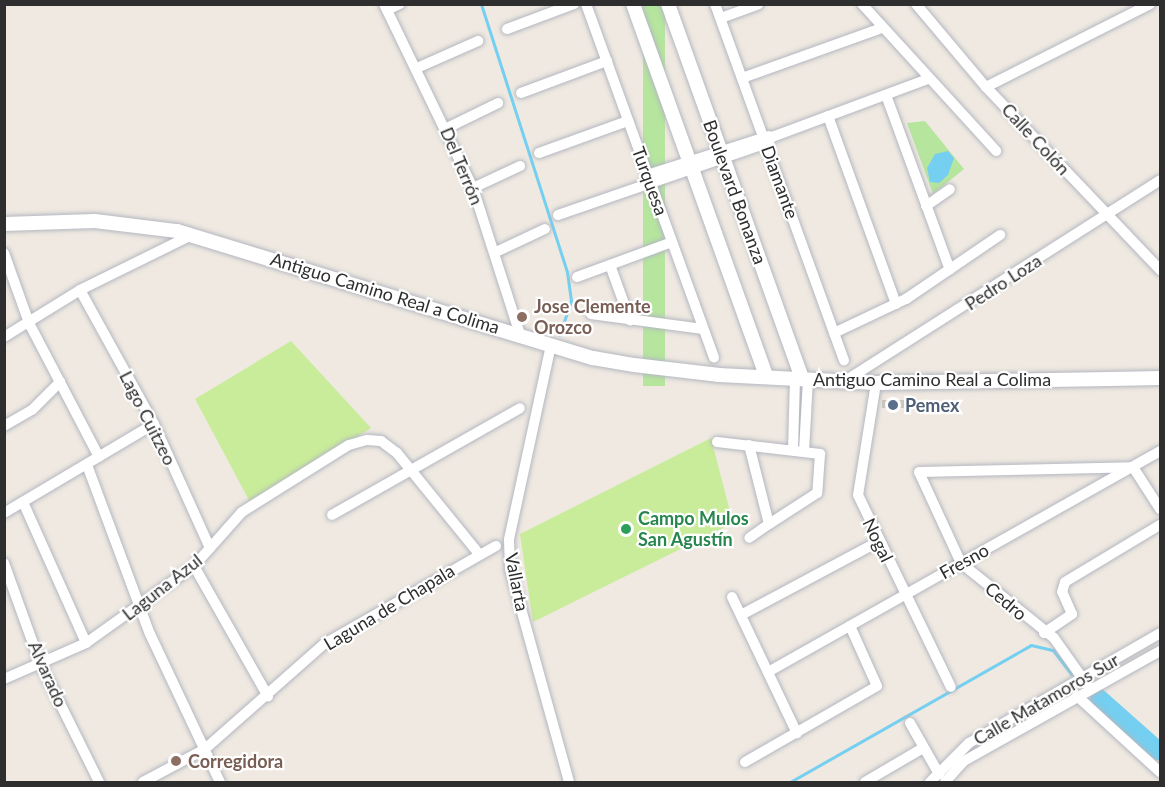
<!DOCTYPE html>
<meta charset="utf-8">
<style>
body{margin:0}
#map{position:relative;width:1165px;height:787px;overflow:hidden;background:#efe9e1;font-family:Lato,sans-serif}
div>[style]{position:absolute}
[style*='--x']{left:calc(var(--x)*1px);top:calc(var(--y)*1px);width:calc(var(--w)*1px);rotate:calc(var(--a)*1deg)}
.green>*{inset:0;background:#b6e59e;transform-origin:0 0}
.pitch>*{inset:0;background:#c9ec9a}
.water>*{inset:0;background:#75cff0}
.stream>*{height:3px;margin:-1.5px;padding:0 1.5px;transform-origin:1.5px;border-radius:1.5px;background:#75cff0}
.river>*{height:18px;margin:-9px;padding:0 9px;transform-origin:9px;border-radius:9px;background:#75cff0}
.building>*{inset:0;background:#cbc7bf;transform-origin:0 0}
.roads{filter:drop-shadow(0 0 2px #b4b7c1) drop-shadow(0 0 2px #b4b7c1)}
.street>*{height:10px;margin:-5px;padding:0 5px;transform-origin:5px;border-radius:5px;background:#fff}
.secondary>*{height:14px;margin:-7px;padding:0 7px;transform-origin:7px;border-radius:7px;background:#fff}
.dots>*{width:16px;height:16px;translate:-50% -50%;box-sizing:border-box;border:3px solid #fff;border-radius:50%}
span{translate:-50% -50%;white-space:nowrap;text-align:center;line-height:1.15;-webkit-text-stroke:4.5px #fff;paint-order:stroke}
.street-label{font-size:18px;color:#2e2e2e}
.education-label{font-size:18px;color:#785e54;font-weight:700}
.left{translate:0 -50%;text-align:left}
.service-label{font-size:18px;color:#4e5e75;font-weight:700}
.leisure-label{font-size:18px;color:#27864d;font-weight:700}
.frame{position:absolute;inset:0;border:6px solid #2e2e2e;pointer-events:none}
</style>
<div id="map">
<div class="green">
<i style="left:643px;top:5px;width:22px;height:381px"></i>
<i style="clip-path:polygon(925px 121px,964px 169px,933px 194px,907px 123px)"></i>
</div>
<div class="pitch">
<i style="clip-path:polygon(291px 341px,371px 428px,250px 502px,195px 399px)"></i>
<i style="clip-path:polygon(711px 438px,733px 523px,533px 622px,520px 534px)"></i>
</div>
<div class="water">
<i style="clip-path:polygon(948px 151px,954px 158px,948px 175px,939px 183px,930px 182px,927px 168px,935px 154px)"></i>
</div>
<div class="stream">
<i style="--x:481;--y:4;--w:281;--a:72.2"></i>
<i style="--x:567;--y:272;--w:29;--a:82"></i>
<i style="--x:571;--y:301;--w:36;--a:109"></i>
<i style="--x:1094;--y:696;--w:5;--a:22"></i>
<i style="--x:790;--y:782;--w:277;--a:-29.6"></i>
<i style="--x:1031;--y:645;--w:23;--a:13"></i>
<i style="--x:1053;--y:650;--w:30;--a:53"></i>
</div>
<div class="river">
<i style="--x:1099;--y:698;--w:81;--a:41.5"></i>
</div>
<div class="building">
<i style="left:904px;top:400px;width:8px;height:22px;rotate:90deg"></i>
</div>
<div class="roads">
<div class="street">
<i style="--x:384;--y:4;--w:204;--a:64.2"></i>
<i style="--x:473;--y:188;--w:153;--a:72.2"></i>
<i style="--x:586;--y:4;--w:376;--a:70.1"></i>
<i style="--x:715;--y:4;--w:379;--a:70.1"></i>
<i style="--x:862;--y:4;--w:199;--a:47.6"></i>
<i style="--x:916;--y:4;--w:109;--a:49.9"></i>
<i style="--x:986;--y:87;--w:253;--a:46.4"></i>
<i style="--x:387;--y:10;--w:14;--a:-25"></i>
<i style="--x:721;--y:18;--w:40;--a:-20.2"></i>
<i style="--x:507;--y:29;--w:72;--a:-20.5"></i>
<i style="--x:417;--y:68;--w:67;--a:-23.9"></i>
<i style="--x:742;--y:78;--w:145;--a:-19.7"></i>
<i style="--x:986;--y:87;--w:184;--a:-26.8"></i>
<i style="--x:521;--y:93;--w:92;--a:-20.4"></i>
<i style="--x:886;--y:95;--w:186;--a:69.9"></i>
<i style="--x:828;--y:116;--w:200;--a:70.1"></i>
<i style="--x:447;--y:128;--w:57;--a:-26.1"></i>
<i style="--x:539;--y:153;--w:95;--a:-19.8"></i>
<i style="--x:647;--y:175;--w:128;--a:-17.7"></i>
<i style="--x:473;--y:188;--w:52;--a:-25.1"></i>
<i style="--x:926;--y:206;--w:29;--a:-35"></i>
<i style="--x:558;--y:215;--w:221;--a:-19"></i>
<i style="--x:767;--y:143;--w:8;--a:-50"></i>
<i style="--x:772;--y:137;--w:166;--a:-20.4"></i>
<i style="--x:496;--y:252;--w:54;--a:-25.1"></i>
<i style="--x:4;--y:253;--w:74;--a:70.3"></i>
<i style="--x:29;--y:323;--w:151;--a:62.4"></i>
<i style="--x:610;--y:265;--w:59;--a:70"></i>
<i style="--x:577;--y:277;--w:101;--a:-20.2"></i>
<i style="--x:80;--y:290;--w:153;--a:61.1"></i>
<i style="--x:154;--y:424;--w:136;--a:65.7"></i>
<i style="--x:591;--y:314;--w:113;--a:7.6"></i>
<i style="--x:834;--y:333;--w:80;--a:-25.3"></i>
<i style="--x:906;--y:299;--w:114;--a:-34.2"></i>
<i style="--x:4;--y:337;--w:89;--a:-31.7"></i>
<i style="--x:80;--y:290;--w:125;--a:-26.2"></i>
<i style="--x:551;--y:345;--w:199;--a:102.2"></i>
<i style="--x:509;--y:540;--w:29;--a:88"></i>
<i style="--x:510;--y:569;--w:221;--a:74.5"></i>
<i style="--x:845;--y:381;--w:374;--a:-32.5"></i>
<i style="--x:876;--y:383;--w:113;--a:99.1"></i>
<i style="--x:858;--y:495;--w:213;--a:64.2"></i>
<i style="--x:4;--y:426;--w:32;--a:-30"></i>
<i style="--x:32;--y:410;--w:40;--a:-45"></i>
<i style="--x:717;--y:442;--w:104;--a:6.6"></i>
<i style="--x:820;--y:454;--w:39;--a:94"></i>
<i style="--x:817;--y:493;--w:57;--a:147.1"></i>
<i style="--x:749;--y:445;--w:81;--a:75.8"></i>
<i style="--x:769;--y:524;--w:24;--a:145"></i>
<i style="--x:793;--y:450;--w:72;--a:-88.4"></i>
<i style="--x:804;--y:451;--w:72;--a:-86.8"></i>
<i style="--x:87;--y:465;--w:180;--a:69.6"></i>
<i style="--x:150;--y:634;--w:164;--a:64.7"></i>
<i style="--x:23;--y:502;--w:154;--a:65.9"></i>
<i style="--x:4;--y:513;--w:174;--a:-30.7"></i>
<i style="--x:332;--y:515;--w:216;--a:-29.6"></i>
<i style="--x:4;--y:563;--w:106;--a:70.2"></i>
<i style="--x:40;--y:663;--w:133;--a:63.6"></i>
<i style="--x:194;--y:566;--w:150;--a:60.4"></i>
<i style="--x:732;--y:597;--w:151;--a:64.5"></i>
<i style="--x:741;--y:615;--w:155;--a:-28.1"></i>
<i style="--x:1044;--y:633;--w:34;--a:-34"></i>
<i style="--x:1072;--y:614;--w:24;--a:-114"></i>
<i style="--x:1062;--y:592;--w:10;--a:-73"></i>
<i style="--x:1065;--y:582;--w:111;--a:-31"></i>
<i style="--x:768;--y:672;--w:450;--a:-29.4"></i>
<i style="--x:4;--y:679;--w:90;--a:-23.7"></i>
<i style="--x:86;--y:643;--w:133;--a:-35.5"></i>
<i style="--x:194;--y:566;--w:72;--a:-48.4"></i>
<i style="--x:242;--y:512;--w:126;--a:-32.1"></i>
<i style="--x:349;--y:445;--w:19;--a:-16"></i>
<i style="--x:367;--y:440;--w:14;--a:4"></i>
<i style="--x:381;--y:441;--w:20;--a:37"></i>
<i style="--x:397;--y:453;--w:130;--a:50.9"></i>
<i style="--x:1090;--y:689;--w:62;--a:-125.2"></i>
<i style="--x:1054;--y:638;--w:119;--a:-141.1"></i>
<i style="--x:961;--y:563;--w:100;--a:-114.8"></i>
<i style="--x:919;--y:472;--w:214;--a:-1.3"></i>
<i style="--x:1133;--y:467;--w:50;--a:57.3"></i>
<i style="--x:1077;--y:696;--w:113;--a:42.5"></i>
<i style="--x:910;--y:723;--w:59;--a:60.4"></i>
<i style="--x:745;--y:762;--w:152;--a:-29.9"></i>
<i style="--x:877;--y:686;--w:66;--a:-114.2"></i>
<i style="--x:143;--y:782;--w:70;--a:-28"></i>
<i style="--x:205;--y:749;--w:159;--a:-41.4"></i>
<i style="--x:324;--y:644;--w:198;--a:-29.7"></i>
<i style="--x:865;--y:782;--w:67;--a:-30.4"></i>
<i style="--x:930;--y:782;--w:55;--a:-45"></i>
<i style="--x:969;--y:743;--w:220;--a:-29.9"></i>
<i style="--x:945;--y:782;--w:28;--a:-48"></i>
<i style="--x:964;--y:761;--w:225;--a:-29.3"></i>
</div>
<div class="secondary">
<i style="--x:633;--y:4;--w:395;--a:70.3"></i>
<i style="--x:668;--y:4;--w:398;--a:70.3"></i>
<i style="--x:4;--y:224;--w:91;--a:-1.9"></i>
<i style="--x:95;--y:221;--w:83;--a:7"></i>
<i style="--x:177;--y:231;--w:435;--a:17"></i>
<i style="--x:593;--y:358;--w:42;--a:9.7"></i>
<i style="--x:634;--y:365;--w:86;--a:6.7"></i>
<i style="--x:719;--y:375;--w:157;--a:2.9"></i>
<i style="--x:876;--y:383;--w:284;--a:-1"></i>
</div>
</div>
<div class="dots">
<i style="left:522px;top:317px;background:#8d6e63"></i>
<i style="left:893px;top:405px;background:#5c6f8a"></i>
<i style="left:626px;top:529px;background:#2e9e5b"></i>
<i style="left:176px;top:761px;background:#8d6e63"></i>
</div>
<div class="street-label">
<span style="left:1036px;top:139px;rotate:47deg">Calle Colón</span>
<span style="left:462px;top:166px;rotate:67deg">Del Terrón</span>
<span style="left:650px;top:181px;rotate:70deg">Turquesa</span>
<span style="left:780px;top:182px;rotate:70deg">Diamante</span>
<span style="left:735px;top:192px;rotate:70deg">Boulevard Bonanza</span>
<span style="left:1003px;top:282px;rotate:-33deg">Pedro Loza</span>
<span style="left:385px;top:293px;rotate:17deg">Antiguo Camino Real a Colima</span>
<span style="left:932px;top:379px">Antiguo Camino Real a Colima</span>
<span style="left:148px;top:418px;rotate:63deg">Lago Cuitzeo</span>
<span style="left:878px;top:540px;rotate:64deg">Nogal</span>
<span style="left:964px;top:561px;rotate:-29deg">Fresno</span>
<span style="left:517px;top:582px;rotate:79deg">Vallarta</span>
<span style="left:162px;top:587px;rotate:-38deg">Laguna Azul</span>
<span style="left:1006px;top:601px;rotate:40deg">Cedro</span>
<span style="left:389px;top:607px;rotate:-31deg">Laguna de Chapala</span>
<span style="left:48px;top:674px;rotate:66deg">Alvarado</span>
<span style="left:1046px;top:699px;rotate:-30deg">Calle Matamoros Sur</span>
</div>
<div class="education-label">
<span class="left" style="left:534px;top:317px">Jose Clemente<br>Orozco</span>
<span class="left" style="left:188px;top:761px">Corregidora</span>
</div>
<div class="service-label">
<span class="left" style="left:905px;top:405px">Pemex</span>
</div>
<div class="leisure-label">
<span class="left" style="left:638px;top:529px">Campo Mulos<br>San Agustín</span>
</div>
<div class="frame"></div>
</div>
